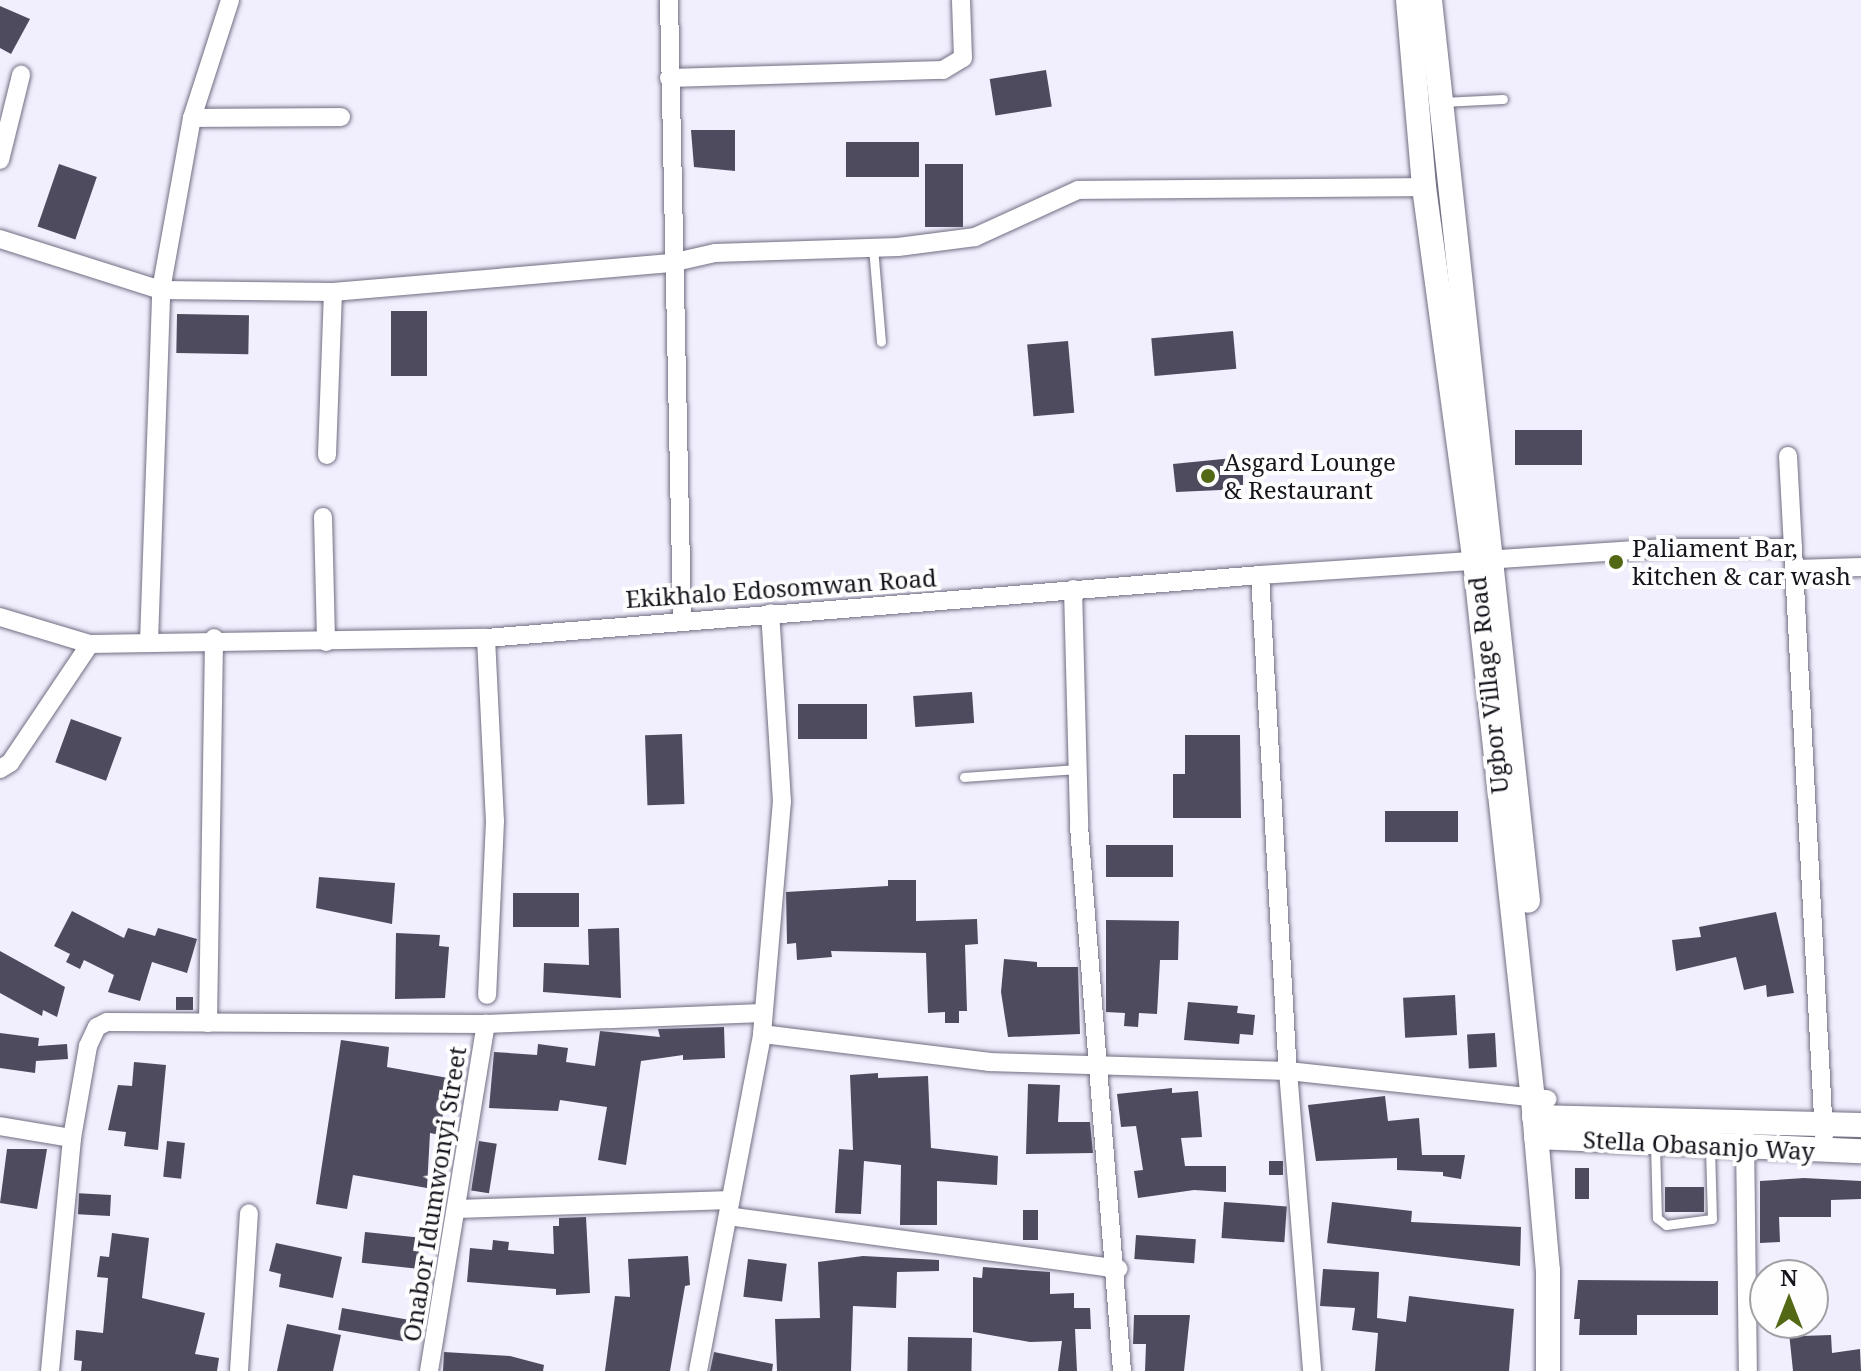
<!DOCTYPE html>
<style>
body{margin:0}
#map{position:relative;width:1861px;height:1371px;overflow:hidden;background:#f1eefd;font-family:"Noto Serif",serif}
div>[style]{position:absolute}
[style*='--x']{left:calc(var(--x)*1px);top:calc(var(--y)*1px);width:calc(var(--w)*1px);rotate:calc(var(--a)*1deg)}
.building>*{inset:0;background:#4f4b5f;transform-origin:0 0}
.roads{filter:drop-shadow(0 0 2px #726d82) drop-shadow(0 0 2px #726d82)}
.service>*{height:9px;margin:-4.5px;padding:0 4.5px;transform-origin:4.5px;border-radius:4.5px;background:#fff}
.minor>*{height:18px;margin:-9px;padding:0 9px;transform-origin:9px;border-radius:9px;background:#fff}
.tertiary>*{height:24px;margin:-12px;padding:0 12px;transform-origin:12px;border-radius:12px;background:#fff}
.dots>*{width:22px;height:22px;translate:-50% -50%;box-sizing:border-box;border:4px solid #fefefe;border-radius:50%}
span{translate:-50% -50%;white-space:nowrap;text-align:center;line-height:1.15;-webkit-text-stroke:8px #fefefe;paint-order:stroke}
.poi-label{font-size:24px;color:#16141c}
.left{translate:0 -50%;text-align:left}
.street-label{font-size:24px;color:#16141c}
.north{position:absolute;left:1749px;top:1259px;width:80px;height:80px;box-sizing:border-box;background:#fefefe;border:2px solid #a1a0a4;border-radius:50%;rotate:0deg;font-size:22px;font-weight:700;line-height:32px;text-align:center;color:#16141c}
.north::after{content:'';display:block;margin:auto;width:28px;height:36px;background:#536815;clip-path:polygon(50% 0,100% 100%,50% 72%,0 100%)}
</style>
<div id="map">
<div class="building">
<i style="clip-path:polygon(0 6px,30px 19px,11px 54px,0 48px)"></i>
<i style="left:1046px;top:70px;width:37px;height:57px;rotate:81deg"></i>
<i style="clip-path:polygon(691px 130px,735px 130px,735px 171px,694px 167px)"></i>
<i style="left:919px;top:142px;width:35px;height:73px;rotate:90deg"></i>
<i style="left:59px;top:164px;width:40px;height:66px;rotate:19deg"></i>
<i style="left:925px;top:164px;width:38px;height:63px"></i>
<i style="left:391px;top:311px;width:36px;height:65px"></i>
<i style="left:177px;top:314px;width:72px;height:39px;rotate:1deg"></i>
<i style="left:1233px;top:331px;width:38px;height:82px;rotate:85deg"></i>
<i style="left:1068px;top:341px;width:72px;height:41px;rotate:85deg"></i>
<i style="left:1582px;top:430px;width:35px;height:67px;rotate:90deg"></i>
<i style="clip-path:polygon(1243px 457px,1243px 489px,1176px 492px,1173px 464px)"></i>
<i style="left:972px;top:692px;width:31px;height:59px;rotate:86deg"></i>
<i style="left:798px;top:704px;width:69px;height:35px"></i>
<i style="left:71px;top:719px;width:54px;height:46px;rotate:20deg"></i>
<i style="left:682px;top:734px;width:70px;height:37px;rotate:88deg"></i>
<i style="clip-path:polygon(1185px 735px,1240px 735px,1241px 818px,1173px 818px,1173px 774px,1185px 774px)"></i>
<i style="left:1385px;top:811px;width:73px;height:31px"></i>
<i style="left:1106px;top:845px;width:67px;height:32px"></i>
<i style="clip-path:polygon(319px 877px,395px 883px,392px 924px,316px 908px)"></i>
<i style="clip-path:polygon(888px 880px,916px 880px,916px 921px,977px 919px,978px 944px,965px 945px,967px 1011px,959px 1011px,959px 1023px,945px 1023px,945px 1012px,928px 1013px,926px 953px,831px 951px,832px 957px,797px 960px,796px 943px,787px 944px,786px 892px,888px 886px)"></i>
<i style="left:579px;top:893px;width:34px;height:66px;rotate:90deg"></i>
<i style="clip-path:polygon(72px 911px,124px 938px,128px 928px,155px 936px,158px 928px,197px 939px,187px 973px,152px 962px,140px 1001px,108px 992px,114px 975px,84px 960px,80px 969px,66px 962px,70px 954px,54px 946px)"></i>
<i style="clip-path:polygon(1776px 912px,1794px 993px,1767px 997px,1766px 985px,1744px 990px,1736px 957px,1676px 971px,1672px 940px,1701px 937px,1699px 927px)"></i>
<i style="clip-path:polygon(1106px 920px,1179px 921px,1178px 960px,1160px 960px,1157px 1014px,1139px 1013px,1138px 1027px,1124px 1026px,1125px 1013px,1106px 1012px)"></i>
<i style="clip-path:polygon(619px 928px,621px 998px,543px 992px,544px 963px,589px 965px,588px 929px)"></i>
<i style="clip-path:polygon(396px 933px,440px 935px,439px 946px,449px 947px,445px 998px,395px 999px)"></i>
<i style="clip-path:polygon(0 951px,65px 987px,57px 1017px,43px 1010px,42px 1016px,0 993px)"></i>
<i style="clip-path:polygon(1004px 959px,1037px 962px,1037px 967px,1078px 967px,1080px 1034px,1008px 1037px,1001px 992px)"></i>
<i style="left:1455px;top:995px;width:40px;height:52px;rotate:87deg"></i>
<i style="left:176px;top:997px;width:17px;height:13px"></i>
<i style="clip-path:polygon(1188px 1002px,1238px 1006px,1237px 1013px,1255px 1015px,1253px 1035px,1240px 1034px,1239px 1044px,1184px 1040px)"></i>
<i style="clip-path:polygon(724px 1027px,725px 1058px,683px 1060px,683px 1055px,641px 1061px,626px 1165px,598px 1160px,607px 1107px,560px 1100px,558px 1111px,489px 1108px,494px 1052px,537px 1055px,538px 1044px,568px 1048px,566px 1062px,595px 1066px,600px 1031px,660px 1037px,658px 1029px)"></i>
<i style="clip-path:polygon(0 1033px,39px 1038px,38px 1046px,67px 1044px,68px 1059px,36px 1061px,35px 1073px,0 1068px)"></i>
<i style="left:1495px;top:1033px;width:34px;height:28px;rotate:87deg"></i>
<i style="clip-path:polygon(341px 1040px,389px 1047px,387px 1067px,448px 1078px,440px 1135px,430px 1133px,427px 1188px,353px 1175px,347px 1209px,316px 1204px)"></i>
<i style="clip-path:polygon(134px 1062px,166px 1065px,158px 1150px,124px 1146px,126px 1132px,108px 1130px,118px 1085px,132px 1086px)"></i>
<i style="clip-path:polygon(878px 1073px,878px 1078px,928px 1076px,931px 1148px,998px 1156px,997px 1185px,937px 1181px,937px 1225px,900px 1225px,901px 1165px,864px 1161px,861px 1214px,835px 1213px,839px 1149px,853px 1150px,850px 1075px)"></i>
<i style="clip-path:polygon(1028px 1084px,1060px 1085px,1058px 1122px,1090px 1122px,1093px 1153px,1026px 1154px)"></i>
<i style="clip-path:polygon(1172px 1088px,1172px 1093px,1198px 1091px,1202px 1137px,1181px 1138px,1185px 1166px,1226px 1166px,1226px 1192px,1194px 1190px,1138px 1198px,1134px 1171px,1143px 1170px,1136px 1126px,1121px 1127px,1117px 1094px)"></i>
<i style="clip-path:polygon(1385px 1096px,1388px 1121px,1419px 1118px,1422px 1155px,1465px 1155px,1461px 1179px,1443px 1176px,1443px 1172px,1397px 1170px,1397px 1158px,1316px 1161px,1308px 1105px)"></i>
<i style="left:167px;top:1141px;width:18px;height:36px;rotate:6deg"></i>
<i style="left:479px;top:1141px;width:18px;height:50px;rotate:9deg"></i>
<i style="clip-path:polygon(7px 1149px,47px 1149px,37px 1209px,0 1203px)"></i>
<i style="left:1269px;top:1161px;width:14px;height:14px"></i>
<i style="left:1575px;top:1168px;width:14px;height:31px"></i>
<i style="clip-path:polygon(1804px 1178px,1861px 1181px,1861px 1199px,1831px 1200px,1831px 1217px,1779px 1217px,1780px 1242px,1760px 1243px,1760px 1181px)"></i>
<i style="left:1704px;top:1187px;width:25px;height:39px;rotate:90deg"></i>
<i style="left:111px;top:1195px;width:21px;height:32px;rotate:93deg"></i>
<i style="left:1224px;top:1202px;width:63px;height:36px;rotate:4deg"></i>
<i style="clip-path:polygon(1332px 1202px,1412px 1211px,1411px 1222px,1521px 1227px,1520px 1266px,1327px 1243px)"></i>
<i style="left:1023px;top:1210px;width:15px;height:30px"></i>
<i style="clip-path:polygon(586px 1217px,590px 1293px,556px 1295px,556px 1289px,467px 1282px,470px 1248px,492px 1250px,493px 1240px,509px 1242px,508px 1250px,554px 1254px,553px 1226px,559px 1226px,559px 1218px)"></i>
<i style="left:365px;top:1232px;width:56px;height:31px;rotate:6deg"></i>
<i style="clip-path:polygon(112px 1233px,149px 1238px,142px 1298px,205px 1313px,195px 1354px,219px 1358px,217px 1371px,81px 1371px,82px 1361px,74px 1360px,76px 1330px,103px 1333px,108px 1278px,97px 1277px,100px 1256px,109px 1257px)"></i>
<i style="left:1136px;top:1235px;width:60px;height:24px;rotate:4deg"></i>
<i style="clip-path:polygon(276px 1243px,342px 1257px,333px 1298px,279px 1287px,281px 1274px,269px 1271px)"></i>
<i style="clip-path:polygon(688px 1256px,690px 1285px,685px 1286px,670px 1371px,605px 1371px,615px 1296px,630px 1297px,628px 1259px)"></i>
<i style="clip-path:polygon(863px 1256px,939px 1260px,939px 1271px,897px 1272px,896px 1308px,853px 1306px,851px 1371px,777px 1371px,775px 1319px,820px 1318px,818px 1262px)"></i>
<i style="left:748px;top:1259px;width:39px;height:38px;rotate:7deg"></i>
<i style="clip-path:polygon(983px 1267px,1050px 1272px,1050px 1294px,1074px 1293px,1074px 1308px,1090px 1308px,1091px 1329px,1075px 1329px,1077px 1371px,1058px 1371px,1062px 1341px,1030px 1342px,973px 1332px,973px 1277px,982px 1278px)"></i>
<i style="clip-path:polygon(1323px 1269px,1379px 1272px,1377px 1318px,1406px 1322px,1409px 1296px,1514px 1309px,1509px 1371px,1375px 1371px,1378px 1333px,1352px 1330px,1355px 1308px,1320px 1306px)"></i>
<i style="clip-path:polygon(1578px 1280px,1718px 1281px,1718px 1315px,1637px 1315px,1637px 1335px,1579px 1335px,1580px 1319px,1574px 1319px)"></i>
<i style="left:342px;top:1308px;width:66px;height:22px;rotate:10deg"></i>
<i style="clip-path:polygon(1134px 1315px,1190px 1315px,1184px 1371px,1145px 1371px,1146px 1344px,1133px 1344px)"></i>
<i style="clip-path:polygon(1788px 1323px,1801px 1323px,1802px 1336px,1831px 1335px,1832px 1353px,1860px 1349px,1861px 1371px,1793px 1371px)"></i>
<i style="clip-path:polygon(287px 1324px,341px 1335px,333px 1371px,277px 1371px)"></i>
<i style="left:908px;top:1337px;width:64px;height:34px;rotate:1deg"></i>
<i style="clip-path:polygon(444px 1352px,510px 1356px,544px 1365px,543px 1371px,443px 1371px)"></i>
<i style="clip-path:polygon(714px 1352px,773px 1364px,772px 1371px,710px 1371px)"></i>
</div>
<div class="roads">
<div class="service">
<i style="--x:1442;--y:102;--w:61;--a:-2.8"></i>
<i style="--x:873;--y:247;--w:95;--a:85.2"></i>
<i style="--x:964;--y:777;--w:113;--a:-4"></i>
<i style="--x:1655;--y:1144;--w:74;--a:88.5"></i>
<i style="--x:1657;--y:1218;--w:11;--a:38"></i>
<i style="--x:1666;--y:1225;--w:46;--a:-7.4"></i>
<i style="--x:1712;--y:1219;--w:72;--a:-91.6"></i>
</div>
<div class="minor">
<i style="--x:669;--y:0;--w:618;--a:88.79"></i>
<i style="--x:669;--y:78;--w:274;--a:-1.7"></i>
<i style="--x:943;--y:70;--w:23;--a:-31"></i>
<i style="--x:963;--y:58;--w:58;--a:-92"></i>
<i style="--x:192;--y:118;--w:149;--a:-0.4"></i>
<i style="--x:0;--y:160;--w:88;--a:-76.1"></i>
<i style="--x:0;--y:239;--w:169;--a:17.6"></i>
<i style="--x:161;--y:290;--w:172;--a:0.7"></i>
<i style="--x:333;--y:292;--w:339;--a:-4.9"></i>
<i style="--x:671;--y:263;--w:45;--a:-12.8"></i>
<i style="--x:715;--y:253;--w:183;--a:-1.9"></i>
<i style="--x:898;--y:247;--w:78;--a:-7.4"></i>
<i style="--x:975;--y:237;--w:113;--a:-24.5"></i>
<i style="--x:1078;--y:190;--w:346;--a:-0.5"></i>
<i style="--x:327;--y:455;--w:163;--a:-87.9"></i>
<i style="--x:1788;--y:456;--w:92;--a:86.9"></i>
<i style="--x:323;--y:517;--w:125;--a:88.6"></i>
<i style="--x:1795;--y:569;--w:66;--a:-1.7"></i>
<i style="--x:1260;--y:575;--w:497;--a:86.8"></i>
<i style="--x:1288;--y:1071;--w:301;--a:85.4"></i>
<i style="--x:1073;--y:589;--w:237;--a:88.5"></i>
<i style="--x:1079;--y:826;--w:547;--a:85.49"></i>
<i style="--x:0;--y:617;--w:94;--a:16.7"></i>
<i style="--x:90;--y:644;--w:396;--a:-0.9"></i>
<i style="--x:486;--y:638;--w:777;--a:-4.65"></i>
<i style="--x:1260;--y:575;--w:406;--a:-3.8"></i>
<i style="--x:1665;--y:548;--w:128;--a:0"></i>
<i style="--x:1793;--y:548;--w:589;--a:86.98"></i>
<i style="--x:486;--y:638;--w:183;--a:87.2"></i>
<i style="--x:495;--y:821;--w:174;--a:92.6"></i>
<i style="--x:149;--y:642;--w:352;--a:-88"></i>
<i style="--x:161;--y:290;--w:175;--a:-79.8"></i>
<i style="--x:192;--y:118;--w:124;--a:-72.1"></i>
<i style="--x:0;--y:769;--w:12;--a:-31"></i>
<i style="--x:10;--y:763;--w:143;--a:-56.1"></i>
<i style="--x:208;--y:1023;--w:385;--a:-89.1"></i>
<i style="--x:762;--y:1034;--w:229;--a:7"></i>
<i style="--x:989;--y:1062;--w:299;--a:1.7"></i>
<i style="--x:1288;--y:1071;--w:261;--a:6.2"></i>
<i style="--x:0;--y:1126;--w:73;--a:9.5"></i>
<i style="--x:1745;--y:1137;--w:234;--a:89.3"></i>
<i style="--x:458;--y:1209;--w:272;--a:-1.9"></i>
<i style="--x:728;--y:1216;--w:394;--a:7.7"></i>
<i style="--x:50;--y:1371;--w:234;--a:-84.6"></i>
<i style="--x:72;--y:1138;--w:93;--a:-80.1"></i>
<i style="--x:88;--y:1046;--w:21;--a:-65"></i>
<i style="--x:97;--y:1027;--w:11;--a:-27"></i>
<i style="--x:107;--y:1022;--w:379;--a:0.3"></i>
<i style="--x:486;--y:1024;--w:276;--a:-2.3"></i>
<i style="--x:239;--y:1371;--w:158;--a:-86.4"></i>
<i style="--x:429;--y:1371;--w:352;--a:-80.7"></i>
<i style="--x:698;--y:1371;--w:343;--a:-79.2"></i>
<i style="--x:762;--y:1034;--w:233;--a:-85.1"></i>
<i style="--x:782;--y:802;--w:189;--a:-93.6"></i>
</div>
<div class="tertiary">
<i style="--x:1408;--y:0;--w:188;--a:85.1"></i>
<i style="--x:1424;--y:187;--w:378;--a:82.3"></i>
<i style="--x:1475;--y:562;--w:541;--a:83.85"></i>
<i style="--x:1533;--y:1100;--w:171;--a:85"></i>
<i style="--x:1548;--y:1270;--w:101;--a:90"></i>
<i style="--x:1430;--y:0;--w:906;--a:83.79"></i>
<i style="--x:1534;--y:1117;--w:327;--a:1.4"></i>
<i style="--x:1536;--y:1137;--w:325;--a:2.5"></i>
</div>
</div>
<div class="dots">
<i style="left:1208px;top:476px;background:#536815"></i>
<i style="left:1616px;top:562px;background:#536815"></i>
</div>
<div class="poi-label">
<span class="left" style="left:1224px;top:476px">Asgard Lounge<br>&amp; Restaurant</span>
<span class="left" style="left:1632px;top:562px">Paliament Bar,<br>kitchen &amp; car wash</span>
</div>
<div class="street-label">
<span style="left:781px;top:588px;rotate:-4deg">Ekikhalo Edosomwan Road</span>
<span style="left:1488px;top:685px;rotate:-96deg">Ugbor Village Road</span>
<span style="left:1699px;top:1145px;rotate:3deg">Stella Obasanjo Way</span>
<span style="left:434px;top:1194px;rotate:-81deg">Onabor Idumwonyi Street</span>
</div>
<div class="north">N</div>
</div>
